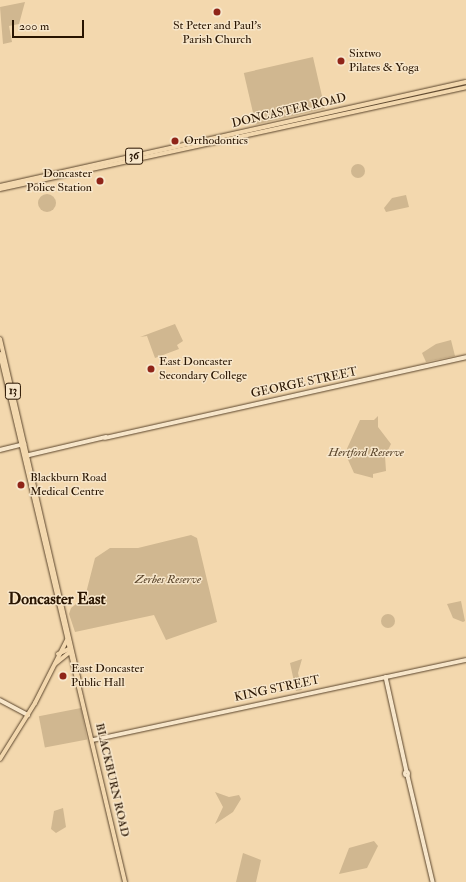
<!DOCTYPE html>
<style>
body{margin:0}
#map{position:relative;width:466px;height:882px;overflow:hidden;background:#f3d8ae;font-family:"IM FELL Double Pica",serif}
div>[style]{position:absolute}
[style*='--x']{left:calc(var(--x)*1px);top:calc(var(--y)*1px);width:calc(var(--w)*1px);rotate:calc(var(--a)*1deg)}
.green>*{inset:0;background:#d0b790;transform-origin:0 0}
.round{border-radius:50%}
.roads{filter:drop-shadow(0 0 1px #5b452c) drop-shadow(0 0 1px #5b452c)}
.tertiary>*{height:3.5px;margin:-1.75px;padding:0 1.75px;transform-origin:1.75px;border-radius:1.75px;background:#f7e6ca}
.tertiary>.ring{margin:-1.75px;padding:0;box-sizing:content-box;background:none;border:3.5px solid #f7e6ca;border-radius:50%}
.secondary>*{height:3.5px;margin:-1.75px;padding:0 1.75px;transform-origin:1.75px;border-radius:1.75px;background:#f7e6ca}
.primary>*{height:4px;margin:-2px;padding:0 2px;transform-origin:2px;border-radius:2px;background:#f3d8ae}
.dots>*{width:11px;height:11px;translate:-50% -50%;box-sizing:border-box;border:2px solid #f7e6ca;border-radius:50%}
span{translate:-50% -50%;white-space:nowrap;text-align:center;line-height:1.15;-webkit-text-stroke:3px #f7e6ca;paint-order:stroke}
.shield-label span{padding:1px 3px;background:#f7e6ca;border:1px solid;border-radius:3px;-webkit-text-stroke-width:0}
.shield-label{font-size:11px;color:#281400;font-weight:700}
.poi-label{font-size:12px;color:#281400}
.left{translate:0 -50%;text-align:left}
.right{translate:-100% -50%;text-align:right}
.street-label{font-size:12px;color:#281400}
.park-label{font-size:12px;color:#5a452b;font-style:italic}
.district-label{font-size:16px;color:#281400;font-weight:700}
.scale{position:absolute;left:12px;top:20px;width:72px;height:18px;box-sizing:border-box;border:2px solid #281400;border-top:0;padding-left:5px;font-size:12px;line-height:14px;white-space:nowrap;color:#281400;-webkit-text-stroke:3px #f7e6ca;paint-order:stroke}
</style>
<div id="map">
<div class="green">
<i style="clip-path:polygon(25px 2px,19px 24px,9px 26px,12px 42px,3px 44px,0 7px)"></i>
<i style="left:313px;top:57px;width:53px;height:71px;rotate:77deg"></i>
<i class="round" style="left:351px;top:164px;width:14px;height:14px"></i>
<i class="round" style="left:38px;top:194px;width:18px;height:18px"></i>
<i style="clip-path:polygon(406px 195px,409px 207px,386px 212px,384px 208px,392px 198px)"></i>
<i style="clip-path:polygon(175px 324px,183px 341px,177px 345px,179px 349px,155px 358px,147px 336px,140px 337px)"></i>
<i style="clip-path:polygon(451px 340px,455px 356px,426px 362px,422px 353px,436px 344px)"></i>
<i style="clip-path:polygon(378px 416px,378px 427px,391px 444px,385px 456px,386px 471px,373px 474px,373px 478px,354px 473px,345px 453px,360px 420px,374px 420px)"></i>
<i style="clip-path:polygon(191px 535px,197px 538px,217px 622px,166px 640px,154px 615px,75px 632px,69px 614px,71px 608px,85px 597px,95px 558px,110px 548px,138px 548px)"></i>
<i style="clip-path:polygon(461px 601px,465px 621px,463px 622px,453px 618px,447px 604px)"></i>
<i class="round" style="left:381px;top:614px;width:14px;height:14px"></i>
<i style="clip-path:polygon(302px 659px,298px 673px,302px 690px,296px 691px,290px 663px)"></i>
<i style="left:81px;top:708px;width:32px;height:43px;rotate:79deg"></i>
<i style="clip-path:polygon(215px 792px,229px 797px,239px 795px,241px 799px,233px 812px,215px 824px,223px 807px)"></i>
<i style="clip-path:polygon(63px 808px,66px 827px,56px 833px,51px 829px,54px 811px)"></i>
<i style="clip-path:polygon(374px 841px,378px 846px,367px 868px,339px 874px,349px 848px)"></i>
<i style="clip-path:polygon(243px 853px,261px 860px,256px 882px,236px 882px)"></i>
</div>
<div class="roads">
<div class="tertiary">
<i style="--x:0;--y:450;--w:25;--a:-14"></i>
<i style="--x:386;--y:677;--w:97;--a:77.5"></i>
<i style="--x:0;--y:700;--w:32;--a:28"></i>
<i class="ring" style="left:404.5px;top:771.5px;width:1.5px;height:1.5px"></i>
<i style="--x:408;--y:776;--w:109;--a:76.7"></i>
</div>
<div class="secondary">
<i style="--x:105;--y:438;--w:370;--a:-12.6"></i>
<i style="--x:25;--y:456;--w:83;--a:-13.2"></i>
<i style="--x:93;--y:740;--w:381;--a:-12.1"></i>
</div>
<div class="primary">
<i style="--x:0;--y:186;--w:477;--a:-12.6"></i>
<i style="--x:0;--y:189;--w:477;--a:-12.3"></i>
<i style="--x:0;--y:339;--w:350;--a:77"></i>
<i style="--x:0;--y:354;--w:543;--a:76.68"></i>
<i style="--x:58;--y:654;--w:14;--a:-25"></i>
<i style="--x:55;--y:664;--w:21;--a:-39"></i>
<i style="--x:0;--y:759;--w:66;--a:-58"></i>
<i style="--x:35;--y:703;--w:71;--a:-63.1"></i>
</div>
</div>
<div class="dots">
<i style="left:217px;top:12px;background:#8f2418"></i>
<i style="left:341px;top:61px;background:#8f2418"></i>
<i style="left:175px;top:141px;background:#8f2418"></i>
<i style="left:100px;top:181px;background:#8f2418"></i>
<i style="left:151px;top:369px;background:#8f2418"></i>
<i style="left:21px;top:485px;background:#8f2418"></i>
<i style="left:63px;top:676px;background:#8f2418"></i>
</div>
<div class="shield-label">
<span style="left:134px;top:156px">36</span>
<span style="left:13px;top:391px">13</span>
</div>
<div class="poi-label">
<span style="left:217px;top:33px">St Peter and Paul's<br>Parish Church</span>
<span class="left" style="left:349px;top:61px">Sixtwo<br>Pilates &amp; Yoga</span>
<span class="left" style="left:184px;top:141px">Orthodontics</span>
<span class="right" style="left:92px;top:181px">Doncaster<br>Police Station</span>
<span class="left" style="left:159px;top:369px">East Doncaster<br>Secondary College</span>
<span class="left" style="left:30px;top:485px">Blackburn Road<br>Medical Centre</span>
<span class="left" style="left:71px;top:676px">East Doncaster<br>Public Hall</span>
</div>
<div class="street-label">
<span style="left:289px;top:111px;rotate:-13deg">DONCASTER ROAD</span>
<span style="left:304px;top:383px;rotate:-12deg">GEORGE STREET</span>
<span style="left:277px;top:689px;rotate:-12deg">KING STREET</span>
<span style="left:112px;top:780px;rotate:77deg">BLACKBURN ROAD</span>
</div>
<div class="park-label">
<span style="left:366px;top:453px">Hertford Reserve</span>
<span style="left:168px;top:580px">Zerbes Reserve</span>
</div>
<div class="district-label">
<span style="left:57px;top:599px">Doncaster East</span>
</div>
<div class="scale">200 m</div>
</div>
